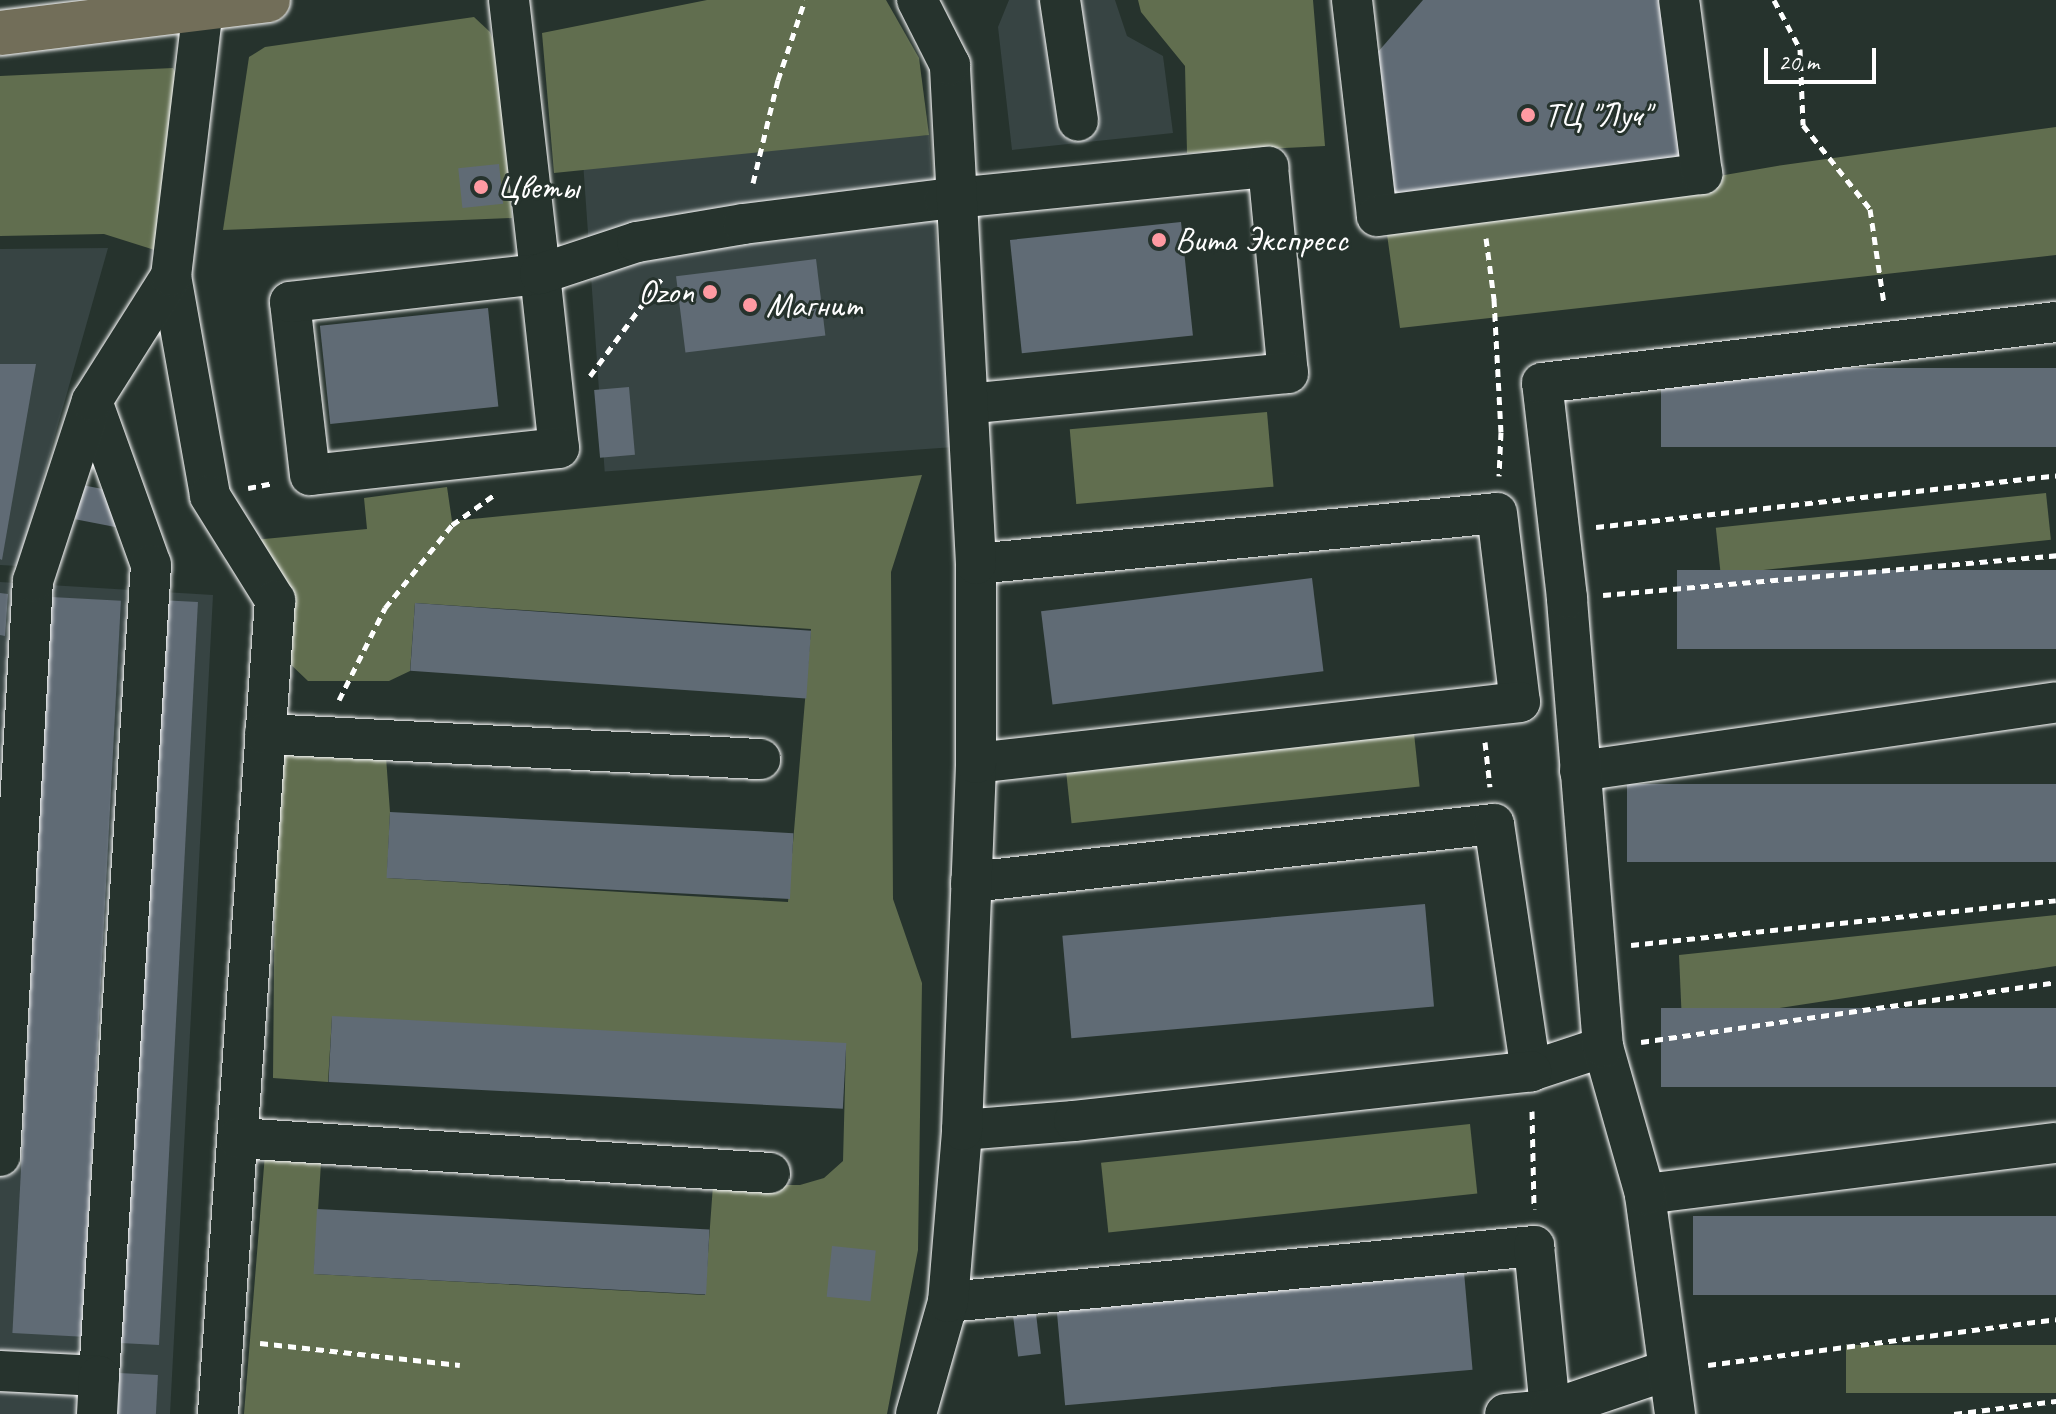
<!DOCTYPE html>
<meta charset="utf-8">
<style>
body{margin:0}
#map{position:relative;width:2056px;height:1414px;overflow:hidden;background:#26332d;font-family:Caveat,sans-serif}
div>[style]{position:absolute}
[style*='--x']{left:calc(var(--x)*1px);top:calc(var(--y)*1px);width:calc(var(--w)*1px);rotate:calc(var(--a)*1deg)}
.built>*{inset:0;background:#374443;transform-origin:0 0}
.green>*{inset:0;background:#616e4f;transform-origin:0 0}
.building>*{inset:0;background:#606b75;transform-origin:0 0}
.path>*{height:5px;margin-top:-2.5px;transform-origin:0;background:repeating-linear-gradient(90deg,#fff 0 8px,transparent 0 14px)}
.roads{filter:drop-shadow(0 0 2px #fff) drop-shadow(0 0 2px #fff)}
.minor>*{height:40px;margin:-20px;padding:0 20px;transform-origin:20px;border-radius:20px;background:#26332d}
.major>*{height:44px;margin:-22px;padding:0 22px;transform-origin:22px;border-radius:22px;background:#726e59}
.dots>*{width:22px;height:22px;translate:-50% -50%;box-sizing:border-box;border:4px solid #26332d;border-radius:50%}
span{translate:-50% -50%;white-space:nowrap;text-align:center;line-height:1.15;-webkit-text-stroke:6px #26332d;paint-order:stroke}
.poi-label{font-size:34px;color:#fff}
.left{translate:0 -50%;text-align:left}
.right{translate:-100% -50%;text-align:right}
.scale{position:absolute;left:1764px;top:48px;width:112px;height:36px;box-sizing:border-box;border:4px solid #fff;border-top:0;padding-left:10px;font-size:24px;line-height:28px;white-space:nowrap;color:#fff;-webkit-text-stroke:6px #26332d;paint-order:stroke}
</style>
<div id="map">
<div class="built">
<i style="clip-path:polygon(1009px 0,1115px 0,1127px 36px,1163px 56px,1173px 133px,1012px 150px,998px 27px)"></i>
<i style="left:929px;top:135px;width:313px;height:347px;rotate:86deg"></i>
<i style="clip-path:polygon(108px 248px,18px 566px,0 565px,0 249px)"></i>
<i style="clip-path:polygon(0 582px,213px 595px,170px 1414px,0 1414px)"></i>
</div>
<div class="green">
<i style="clip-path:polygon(707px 0,886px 0,919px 58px,929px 135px,554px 173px,542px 33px)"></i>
<i style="clip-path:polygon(1138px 0,1313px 0,1325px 146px,1187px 153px,1185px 66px,1141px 12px)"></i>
<i style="clip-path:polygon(474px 17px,490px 32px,498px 54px,512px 218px,223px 230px,249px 57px,265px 47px)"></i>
<i style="clip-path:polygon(173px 68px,185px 90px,161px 252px,104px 234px,0 236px,0 76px)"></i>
<i style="clip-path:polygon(2056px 127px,2056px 255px,1400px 328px,1386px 227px,1468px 219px,1777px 166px)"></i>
<i style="left:1267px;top:412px;width:75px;height:198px;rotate:85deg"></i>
<i style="clip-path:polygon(922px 475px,891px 572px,893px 899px,922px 983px,918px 1250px,887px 1414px,244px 1414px,265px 1154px,321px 1163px,314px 1274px,705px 1295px,713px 1185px,800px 1185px,824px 1178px,843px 1161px,846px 1047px,332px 1017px,328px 1082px,273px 1078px,276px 753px,386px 757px,390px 812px,387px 878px,788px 902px,811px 629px,415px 603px,410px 671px,389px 681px,308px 681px,286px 660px,253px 540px,367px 529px,364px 498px,447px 487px,452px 521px)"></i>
<i style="left:2046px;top:493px;width:47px;height:332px;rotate:84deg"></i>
<i style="left:1412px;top:714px;width:73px;height:350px;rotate:84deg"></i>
<i style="clip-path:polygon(2056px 915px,2056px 966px,1682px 1023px,1679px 955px)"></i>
<i style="left:1470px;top:1124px;width:70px;height:371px;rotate:84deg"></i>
<i style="left:2056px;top:1345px;width:48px;height:210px;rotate:90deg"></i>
</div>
<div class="building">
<i style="clip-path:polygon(1423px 0,1664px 0,1685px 170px,1387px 206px,1371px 60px)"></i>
<i style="left:499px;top:164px;width:40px;height:41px;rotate:84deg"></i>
<i style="left:1181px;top:222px;width:114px;height:172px;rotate:84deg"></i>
<i style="left:816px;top:259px;width:77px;height:141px;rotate:83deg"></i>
<i style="left:488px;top:308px;width:99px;height:169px;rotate:84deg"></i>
<i style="clip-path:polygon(0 364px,36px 364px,2px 560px,0 559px)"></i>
<i style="left:2056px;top:368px;width:79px;height:395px;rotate:90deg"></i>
<i style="left:629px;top:387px;width:68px;height:35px;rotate:85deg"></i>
<i style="left:82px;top:485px;width:42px;height:35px;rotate:11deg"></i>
<i style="left:2056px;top:570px;width:79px;height:379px;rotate:90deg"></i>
<i style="left:1312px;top:578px;width:94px;height:273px;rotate:83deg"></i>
<i style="clip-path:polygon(0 593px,8px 594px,5px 636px,0 635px)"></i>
<i style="left:51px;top:597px;width:70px;height:737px;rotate:3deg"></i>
<i style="left:159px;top:600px;width:39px;height:744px;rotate:3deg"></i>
<i style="left:415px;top:603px;width:397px;height:68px;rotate:4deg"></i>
<i style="left:2056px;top:784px;width:78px;height:429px;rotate:90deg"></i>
<i style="left:390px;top:812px;width:404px;height:66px;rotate:3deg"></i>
<i style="left:1425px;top:904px;width:103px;height:364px;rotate:85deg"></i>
<i style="left:2056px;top:1008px;width:79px;height:395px;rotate:90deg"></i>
<i style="left:332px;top:1016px;width:515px;height:66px;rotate:3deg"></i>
<i style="left:317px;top:1209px;width:393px;height:65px;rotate:3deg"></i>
<i style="left:2056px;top:1216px;width:79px;height:363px;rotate:90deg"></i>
<i style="left:832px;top:1246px;width:44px;height:51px;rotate:6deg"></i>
<i style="left:1464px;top:1272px;width:98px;height:409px;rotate:85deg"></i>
<i style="left:1036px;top:1314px;width:40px;height:23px;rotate:83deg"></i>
<i style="left:119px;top:1373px;width:39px;height:41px;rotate:3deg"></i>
</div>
<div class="path">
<i style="--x:1774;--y:0;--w:55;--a:62"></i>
<i style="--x:1800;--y:49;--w:76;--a:87.7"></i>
<i style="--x:1803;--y:125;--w:107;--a:51.4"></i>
<i style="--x:1870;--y:209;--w:96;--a:81.6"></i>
<i style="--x:753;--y:183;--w:106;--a:-76.4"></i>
<i style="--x:778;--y:80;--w:84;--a:-71.4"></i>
<i style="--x:1486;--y:238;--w:62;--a:82.5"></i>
<i style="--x:1494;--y:299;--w:133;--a:87"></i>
<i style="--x:1501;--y:432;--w:44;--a:92.6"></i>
<i style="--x:590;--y:376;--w:122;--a:-53.7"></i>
<i style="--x:248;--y:488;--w:26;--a:-11"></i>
<i style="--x:1596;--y:527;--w:463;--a:-6.4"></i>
<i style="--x:1603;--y:595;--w:455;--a:-5"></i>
<i style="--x:339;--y:700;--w:103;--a:-63.4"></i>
<i style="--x:385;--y:608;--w:107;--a:-51.1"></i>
<i style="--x:452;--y:525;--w:52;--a:-35.5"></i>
<i style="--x:1485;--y:742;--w:45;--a:83.7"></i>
<i style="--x:1631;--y:945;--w:427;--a:-6"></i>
<i style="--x:1641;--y:1042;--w:419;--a:-8.2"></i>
<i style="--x:1532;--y:1111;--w:98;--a:88.8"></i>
<i style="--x:260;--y:1343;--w:201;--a:6.3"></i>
<i style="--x:1708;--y:1365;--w:351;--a:-7.5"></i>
<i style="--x:1954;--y:1414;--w:103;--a:-7.3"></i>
</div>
<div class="roads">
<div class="minor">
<i style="--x:509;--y:0;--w:276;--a:83.5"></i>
<i style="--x:540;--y:274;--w:175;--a:83.8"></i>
<i style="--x:559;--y:448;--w:250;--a:173.8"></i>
<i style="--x:310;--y:475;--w:174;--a:-96.6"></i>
<i style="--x:290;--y:302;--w:252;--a:-6.4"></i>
<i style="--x:540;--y:274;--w:102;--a:-18.3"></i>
<i style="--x:637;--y:242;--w:108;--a:-9.6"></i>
<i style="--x:743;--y:224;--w:204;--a:-7.1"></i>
<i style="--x:945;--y:199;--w:325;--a:-5.7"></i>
<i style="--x:1268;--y:167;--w:207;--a:84.5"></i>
<i style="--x:1288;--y:373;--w:321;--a:174.5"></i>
<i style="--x:1060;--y:0;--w:122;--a:81.5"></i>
<i style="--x:1352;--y:0;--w:217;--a:83.4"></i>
<i style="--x:1377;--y:216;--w:328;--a:-7.4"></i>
<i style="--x:1702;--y:174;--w:176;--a:-97.5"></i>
<i style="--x:171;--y:276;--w:223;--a:79.9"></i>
<i style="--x:210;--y:496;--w:123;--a:58"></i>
<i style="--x:275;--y:600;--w:816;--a:94.01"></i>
<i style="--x:92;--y:401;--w:174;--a:70.2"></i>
<i style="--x:151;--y:565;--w:813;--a:93.67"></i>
<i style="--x:976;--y:564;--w:523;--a:-5.59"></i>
<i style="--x:1497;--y:513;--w:190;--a:83.1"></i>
<i style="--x:1520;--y:702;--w:547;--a:173.6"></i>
<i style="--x:265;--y:734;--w:496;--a:2.9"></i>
<i style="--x:1580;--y:771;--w:481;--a:-8.2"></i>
<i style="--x:971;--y:882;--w:526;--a:-6.33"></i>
<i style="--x:1494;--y:824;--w:250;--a:81.5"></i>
<i style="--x:1531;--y:1071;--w:76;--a:-18.4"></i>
<i style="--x:962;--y:1130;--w:112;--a:-4.6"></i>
<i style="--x:1074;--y:1121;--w:460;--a:-6.2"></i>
<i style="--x:238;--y:1138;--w:533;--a:3.76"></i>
<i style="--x:0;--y:1156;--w:576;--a:-86.72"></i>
<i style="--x:33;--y:581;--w:189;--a:-71.9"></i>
<i style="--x:92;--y:401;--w:148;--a:-57.7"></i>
<i style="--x:171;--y:276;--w:271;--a:-83.2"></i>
<i style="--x:1645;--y:1194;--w:414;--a:-7.1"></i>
<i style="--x:948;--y:1302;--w:589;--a:-5.46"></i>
<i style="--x:1534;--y:1246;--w:165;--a:84.4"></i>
<i style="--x:1550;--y:1410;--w:45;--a:174.9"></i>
<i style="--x:0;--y:1371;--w:99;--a:2.9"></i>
<i style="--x:99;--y:1376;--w:38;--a:93"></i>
<i style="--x:1550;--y:1410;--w:125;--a:-18.7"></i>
<i style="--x:916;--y:1414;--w:116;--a:-74.1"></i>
<i style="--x:948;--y:1302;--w:173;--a:-85.3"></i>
<i style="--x:962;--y:1130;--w:367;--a:-87.8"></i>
<i style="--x:976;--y:763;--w:199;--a:-90"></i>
<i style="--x:976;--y:564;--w:500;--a:-93"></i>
<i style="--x:950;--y:65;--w:73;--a:-116.9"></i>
<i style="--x:1675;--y:1414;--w:222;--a:-97.8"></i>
<i style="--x:1645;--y:1194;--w:153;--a:-105.9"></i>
<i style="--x:1603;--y:1047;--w:450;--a:-94.6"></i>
<i style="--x:1567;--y:598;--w:216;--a:-96.6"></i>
<i style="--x:1542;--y:383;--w:518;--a:-6.77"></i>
</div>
<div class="major">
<i style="--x:0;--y:33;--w:270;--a:-7"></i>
</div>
</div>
<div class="dots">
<i style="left:1528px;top:115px;background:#ff9aa2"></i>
<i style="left:481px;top:187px;background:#ff9aa2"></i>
<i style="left:1159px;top:240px;background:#ff9aa2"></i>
<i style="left:710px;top:292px;background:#ff9aa2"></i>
<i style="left:750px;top:305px;background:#ff9aa2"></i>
</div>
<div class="poi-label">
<span class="left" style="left:1544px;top:115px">ТЦ "Луч"</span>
<span class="left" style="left:497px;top:187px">Цветы</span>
<span class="left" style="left:1175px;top:240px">Вита Экспресс</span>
<span class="right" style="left:694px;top:292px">Ozon</span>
<span class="left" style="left:766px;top:305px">Магнит</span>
</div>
<div class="scale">20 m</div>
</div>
